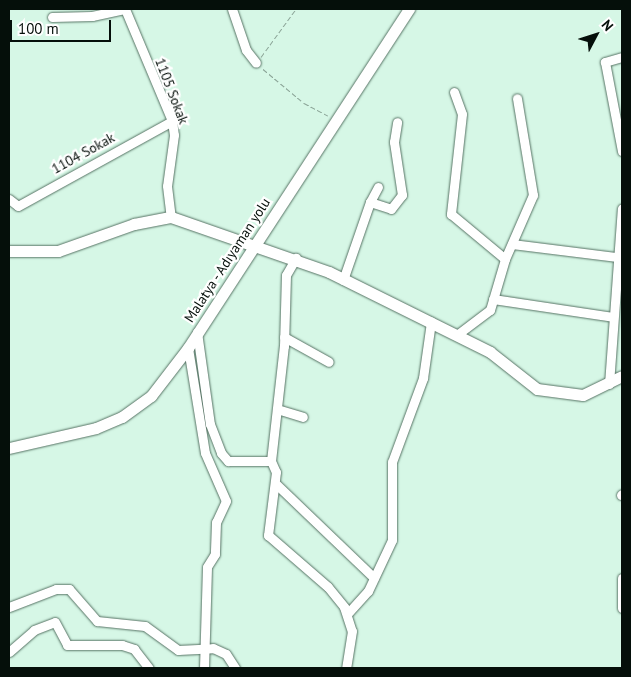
<!DOCTYPE html>
<meta charset="utf-8">
<style>
body{margin:0}
#map{position:relative;width:631px;height:677px;overflow:hidden;background:#d6f7e6;font-family:"PT Sans",sans-serif}
div>[style]{position:absolute}
[style*='--x']{left:calc(var(--x)*1px);top:calc(var(--y)*1px);width:calc(var(--w)*1px);rotate:calc(var(--a)*1deg)}
.path>*{height:1px;margin-top:-0.5px;transform-origin:0;background:repeating-linear-gradient(90deg,#8aa396 0 5px,transparent 0 7.5px)}
.roads{filter:drop-shadow(0 0 1px #567364) drop-shadow(0 0 1px #567364)}
.minor>*{height:9px;margin:-4.5px;padding:0 4.5px;transform-origin:4.5px;border-radius:4.5px;background:#fff}
.major>*{height:11px;margin:-5.5px;padding:0 5.5px;transform-origin:5.5px;border-radius:5.5px;background:#fff}
span{translate:-50% -50%;white-space:nowrap;text-align:center;line-height:1.15;-webkit-text-stroke:4.5px #fff;paint-order:stroke}
.street-label{font-size:14px;color:#050f0a}
.frame{position:absolute;inset:0;border:10px solid #050f0a;pointer-events:none}
.north{position:absolute;left:571px;top:10px;width:50px;height:50px;-webkit-text-stroke:4px #fff;paint-order:stroke;rotate:50deg;font-size:14px;font-weight:700;line-height:20px;text-align:center;color:#050f0a}
.north::after{content:'';display:block;margin:auto;width:18px;height:22px;background:#050f0a;clip-path:polygon(50% 0,100% 100%,50% 72%,0 100%)}
.scale{position:absolute;left:10px;top:20px;width:101px;height:22px;box-sizing:border-box;border:2px solid #050f0a;border-top:0;padding-left:6px;font-size:15px;line-height:18px;white-space:nowrap;color:#050f0a;-webkit-text-stroke:4px #fff;paint-order:stroke}
</style>
<div id="map">
<div class="path">
<i style="--x:261;--y:57;--w:59;--a:-53.9"></i>
<i style="--x:263;--y:69;--w:53;--a:39.7"></i>
<i style="--x:304;--y:103;--w:27;--a:28"></i>
</div>
<div class="roads">
<div class="minor">
<i style="--x:125;--y:9;--w:121;--a:67.2"></i>
<i style="--x:172;--y:121;--w:14;--a:82"></i>
<i style="--x:174;--y:135;--w:51;--a:97.8"></i>
<i style="--x:167;--y:186;--w:31;--a:83"></i>
<i style="--x:232;--y:9;--w:43;--a:71.1"></i>
<i style="--x:246;--y:50;--w:16;--a:52"></i>
<i style="--x:52;--y:17;--w:40;--a:-1.4"></i>
<i style="--x:92;--y:16;--w:34;--a:-12"></i>
<i style="--x:622;--y:57;--w:18;--a:164"></i>
<i style="--x:605;--y:62;--w:91;--a:79.2"></i>
<i style="--x:454;--y:92;--w:23;--a:70"></i>
<i style="--x:462;--y:114;--w:101;--a:96.3"></i>
<i style="--x:451;--y:214;--w:70;--a:39.8"></i>
<i style="--x:9;--y:199;--w:11;--a:38"></i>
<i style="--x:18;--y:206;--w:176;--a:-28.9"></i>
<i style="--x:370;--y:202;--w:17;--a:-62"></i>
<i style="--x:512;--y:244;--w:106;--a:7.1"></i>
<i style="--x:343;--y:280;--w:83;--a:-70.9"></i>
<i style="--x:370;--y:202;--w:22;--a:18"></i>
<i style="--x:391;--y:209;--w:18;--a:-52"></i>
<i style="--x:402;--y:195;--w:54;--a:-98.6"></i>
<i style="--x:394;--y:142;--w:20;--a:-81"></i>
<i style="--x:493;--y:299;--w:121;--a:8.5"></i>
<i style="--x:197;--y:332;--w:93;--a:82"></i>
<i style="--x:210;--y:424;--w:31;--a:69"></i>
<i style="--x:221;--y:453;--w:11;--a:49"></i>
<i style="--x:228;--y:461;--w:43;--a:0"></i>
<i style="--x:271;--y:461;--w:12;--a:66"></i>
<i style="--x:276;--y:472;--w:64;--a:97.2"></i>
<i style="--x:268;--y:535;--w:79;--a:40.9"></i>
<i style="--x:328;--y:587;--w:26;--a:51"></i>
<i style="--x:344;--y:607;--w:25;--a:72"></i>
<i style="--x:352;--y:631;--w:37;--a:99"></i>
<i style="--x:458;--y:334;--w:40;--a:-37"></i>
<i style="--x:490;--y:310;--w:53;--a:-73.6"></i>
<i style="--x:505;--y:259;--w:70;--a:-66.4"></i>
<i style="--x:533;--y:195;--w:98;--a:-99.4"></i>
<i style="--x:284;--y:337;--w:51;--a:29.1"></i>
<i style="--x:188;--y:348;--w:106;--a:80.8"></i>
<i style="--x:205;--y:453;--w:52;--a:66.4"></i>
<i style="--x:226;--y:501;--w:23;--a:115"></i>
<i style="--x:216;--y:522;--w:32;--a:92"></i>
<i style="--x:215;--y:554;--w:15;--a:122"></i>
<i style="--x:207;--y:567;--w:101;--a:91.7"></i>
<i style="--x:609;--y:384;--w:176;--a:-85.8"></i>
<i style="--x:277;--y:409;--w:27;--a:17"></i>
<i style="--x:271;--y:461;--w:116;--a:-83.6"></i>
<i style="--x:284;--y:346;--w:71;--a:-88.4"></i>
<i style="--x:286;--y:275;--w:20;--a:-60"></i>
<i style="--x:275;--y:483;--w:137;--a:43.8"></i>
<i style="--x:621;--y:495;--w:1;--a:-45"></i>
<i style="--x:622;--y:578;--w:30;--a:90"></i>
<i style="--x:9;--y:607;--w:50;--a:-21"></i>
<i style="--x:56;--y:589;--w:13;--a:0"></i>
<i style="--x:69;--y:589;--w:43;--a:48.8"></i>
<i style="--x:97;--y:621;--w:48;--a:5.9"></i>
<i style="--x:145;--y:626;--w:41;--a:36"></i>
<i style="--x:178;--y:650;--w:35;--a:-3"></i>
<i style="--x:213;--y:648;--w:14;--a:25"></i>
<i style="--x:226;--y:654;--w:17;--a:57"></i>
<i style="--x:348;--y:613;--w:30;--a:-48"></i>
<i style="--x:368;--y:591;--w:56;--a:-64.8"></i>
<i style="--x:392;--y:540;--w:78;--a:-90"></i>
<i style="--x:392;--y:462;--w:90;--a:-69.7"></i>
<i style="--x:423;--y:378;--w:57;--a:-81.9"></i>
<i style="--x:9;--y:652;--w:33;--a:-41"></i>
<i style="--x:34;--y:630;--w:22;--a:-21"></i>
<i style="--x:55;--y:622;--w:26;--a:62"></i>
<i style="--x:67;--y:645;--w:55;--a:0"></i>
<i style="--x:122;--y:645;--w:13;--a:18"></i>
<i style="--x:134;--y:649;--w:24;--a:52"></i>
</div>
<div class="major">
<i style="--x:9;--y:251;--w:49;--a:0"></i>
<i style="--x:58;--y:251;--w:81;--a:-19.6"></i>
<i style="--x:134;--y:224;--w:38;--a:-11"></i>
<i style="--x:171;--y:217;--w:167;--a:19.2"></i>
<i style="--x:329;--y:272;--w:180;--a:26.4"></i>
<i style="--x:490;--y:352;--w:60;--a:38.2"></i>
<i style="--x:537;--y:389;--w:46;--a:7.4"></i>
<i style="--x:583;--y:395;--w:43;--a:-26"></i>
<i style="--x:9;--y:448;--w:89;--a:-12.9"></i>
<i style="--x:96;--y:428;--w:28;--a:-23"></i>
<i style="--x:122;--y:417;--w:36;--a:-36"></i>
<i style="--x:151;--y:396;--w:61;--a:-52.4"></i>
<i style="--x:188;--y:348;--w:405;--a:-56.9"></i>
</div>
</div>
<div class="street-label">
<span style="left:172px;top:91px;rotate:69deg">1105 Sokak</span>
<span style="left:83px;top:153px;rotate:-29deg">1104 Sokak</span>
<span style="left:227px;top:260px;rotate:-57deg">Malatya - Adıyaman yolu</span>
</div>
<div class="frame"></div>
<div class="north">N</div>
<div class="scale">100 m</div>
</div>
